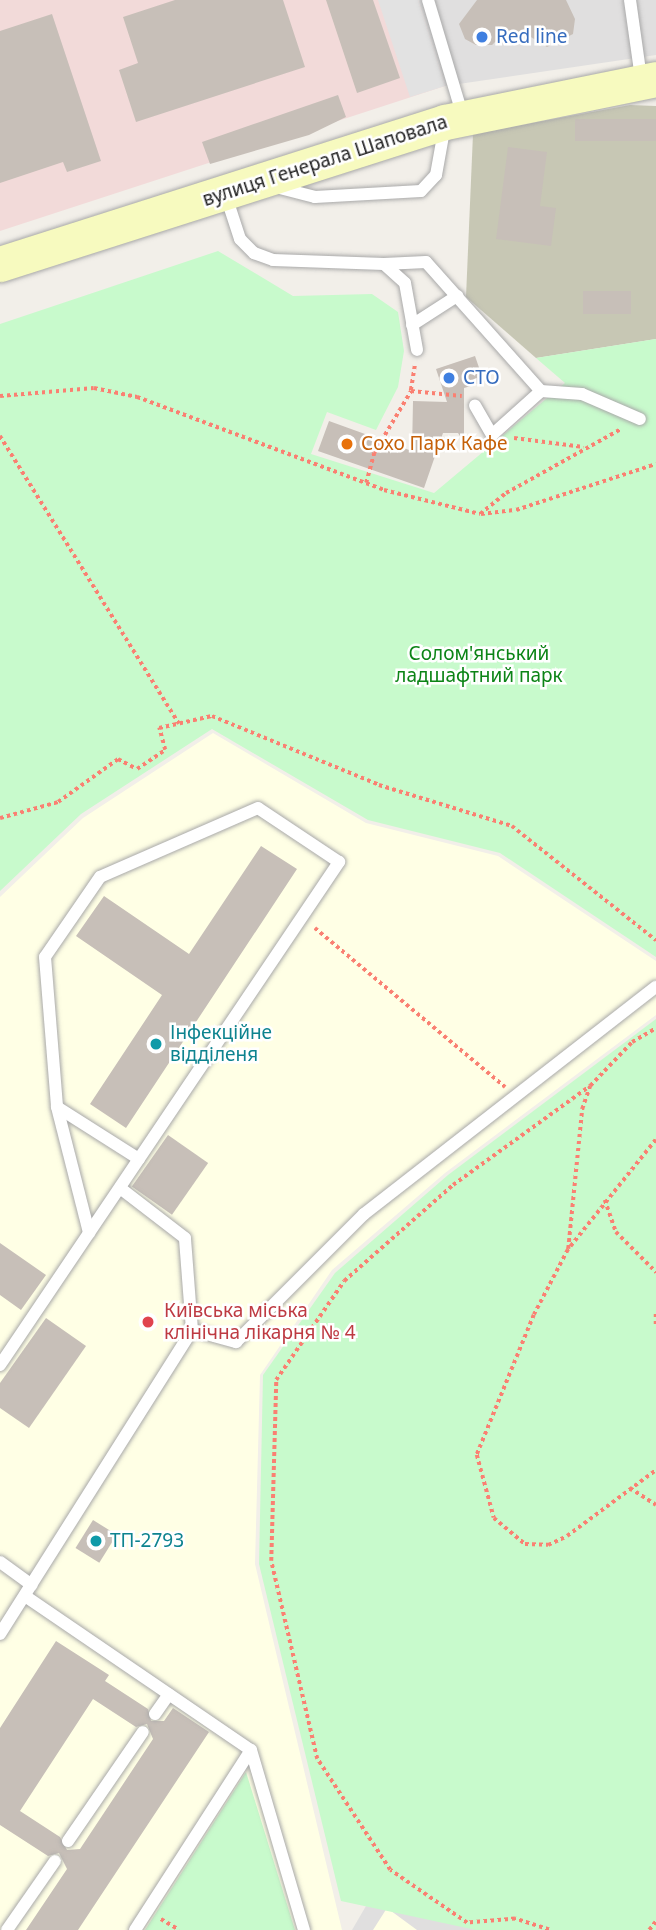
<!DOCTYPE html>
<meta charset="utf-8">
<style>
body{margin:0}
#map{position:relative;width:656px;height:1930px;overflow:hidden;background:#f2efe9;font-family:"Noto Sans",sans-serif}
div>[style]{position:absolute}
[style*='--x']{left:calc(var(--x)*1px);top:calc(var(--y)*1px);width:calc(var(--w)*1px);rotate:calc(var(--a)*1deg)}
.residential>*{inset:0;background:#e0dfdf}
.commercial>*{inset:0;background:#f2dad9}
.education>*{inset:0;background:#ffffe5}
.construction>*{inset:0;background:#c7c7b4}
.park>*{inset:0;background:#c8facc}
.parking>*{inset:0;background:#e2e2e2}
.building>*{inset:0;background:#c7bfb8;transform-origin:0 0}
.path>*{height:3.5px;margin-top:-1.75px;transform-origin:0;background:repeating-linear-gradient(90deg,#fa8072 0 3.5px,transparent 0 7px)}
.roads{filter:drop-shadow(0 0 2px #a9a9a9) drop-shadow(0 0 2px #a9a9a9)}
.lane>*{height:12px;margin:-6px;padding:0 6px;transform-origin:6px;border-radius:6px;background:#fff}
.secondary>*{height:35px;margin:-17.5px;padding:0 17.5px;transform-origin:17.5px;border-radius:17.5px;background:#f7fabf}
.dots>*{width:19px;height:19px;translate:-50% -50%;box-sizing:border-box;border:4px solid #fff;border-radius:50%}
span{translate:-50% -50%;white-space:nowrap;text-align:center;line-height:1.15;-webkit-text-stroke:5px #fff;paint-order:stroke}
.shop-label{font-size:19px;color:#366cbe}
.left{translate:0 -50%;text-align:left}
.street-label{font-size:19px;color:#222}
.food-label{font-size:19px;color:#c56008}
.park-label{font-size:19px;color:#0c8416}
.culture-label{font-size:19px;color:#0d838f}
.health-label{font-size:19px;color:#be3a42}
</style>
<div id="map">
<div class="residential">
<i style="clip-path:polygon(418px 0,656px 0,656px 55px,445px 86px)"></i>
<i style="clip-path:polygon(366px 1906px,498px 1930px,352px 1930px)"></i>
</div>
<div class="commercial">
<i style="clip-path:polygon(0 0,418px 0,445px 86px,0 231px)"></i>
</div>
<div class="education">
<i style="clip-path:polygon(213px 733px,366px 823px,498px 856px,656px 961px,656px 1015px,445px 1173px,332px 1270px,260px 1375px,255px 1564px,342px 1930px,0 1930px,0 897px,83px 818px)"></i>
<i style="clip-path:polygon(387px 1908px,417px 1930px,373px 1930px)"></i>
</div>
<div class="construction">
<i style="clip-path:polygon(630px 105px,656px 106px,656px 339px,536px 358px,466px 297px,473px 134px)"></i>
</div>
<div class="park">
<i style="clip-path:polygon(218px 251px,293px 296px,372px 294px,398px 312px,404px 351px,398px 387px,376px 430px,327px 412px,311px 454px,434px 493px,565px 383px,536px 358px,656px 339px,656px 957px,500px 853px,368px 820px,212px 729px,81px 814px,0 891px,0 324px)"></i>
<i style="clip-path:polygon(656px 1019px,656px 1930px,476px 1930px,341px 1901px,259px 1564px,263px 1375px,335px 1273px,448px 1175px)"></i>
<i style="clip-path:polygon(246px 1772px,295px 1930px,145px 1930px)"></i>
</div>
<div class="parking">
<i style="clip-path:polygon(378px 0,418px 0,445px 86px,410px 97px)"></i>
</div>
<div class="building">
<i style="clip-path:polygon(175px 0,283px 0,305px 67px,136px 122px,119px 70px,138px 63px,123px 17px)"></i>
<i style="clip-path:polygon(326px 0,373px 0,400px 78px,357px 93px)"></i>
<i style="clip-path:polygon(477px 0,566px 0,575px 19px,573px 34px,547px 47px,526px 34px,504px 33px,492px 45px,476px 45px,465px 39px,459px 24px)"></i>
<i style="clip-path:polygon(52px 14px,101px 161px,67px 172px,63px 162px,0 183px,0 31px)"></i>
<i style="clip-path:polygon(338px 95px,346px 117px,309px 135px,210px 164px,202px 142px)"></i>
<i style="left:575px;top:119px;width:81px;height:22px"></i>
<i style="clip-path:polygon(508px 147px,547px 152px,540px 206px,556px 208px,551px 246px,496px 239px)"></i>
<i style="left:631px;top:291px;width:23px;height:48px;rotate:90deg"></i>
<i style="clip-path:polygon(475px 356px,484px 382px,464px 388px,464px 442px,458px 433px,443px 433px,424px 488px,318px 451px,329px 421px,412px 451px,413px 401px,447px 402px,436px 369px)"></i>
<i style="clip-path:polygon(261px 846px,297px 869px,126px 1128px,90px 1104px,162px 995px,76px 936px,104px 896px,189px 954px)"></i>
<i style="left:168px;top:1135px;width:49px;height:63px;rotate:35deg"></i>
<i style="clip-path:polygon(0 1243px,46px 1275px,21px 1310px,0 1295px)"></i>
<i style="clip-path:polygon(46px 1318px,86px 1346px,29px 1428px,0 1408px,0 1383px)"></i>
<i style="left:93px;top:1520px;width:28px;height:33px;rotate:32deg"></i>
<i style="clip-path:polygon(evenodd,56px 1641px,109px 1675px,105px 1681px,148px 1709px,151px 1721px,164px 1721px,173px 1708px,209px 1732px,78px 1930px,26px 1930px,67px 1869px,59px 1853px,48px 1856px,0 1825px,0 1728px,56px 1641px,93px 1699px,136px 1727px,147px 1724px,153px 1739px,80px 1849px,67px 1850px,60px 1837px,20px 1811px,93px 1699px)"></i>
</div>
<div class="path">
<i style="--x:415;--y:366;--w:25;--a:99"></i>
<i style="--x:411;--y:391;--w:51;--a:5.6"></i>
<i style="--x:0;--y:396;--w:94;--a:-4.9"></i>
<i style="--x:94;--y:388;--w:44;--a:11.8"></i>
<i style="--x:137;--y:397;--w:264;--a:20.6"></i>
<i style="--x:384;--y:490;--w:99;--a:14"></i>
<i style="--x:480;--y:514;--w:33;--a:-39"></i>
<i style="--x:506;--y:493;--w:132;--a:-29.1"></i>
<i style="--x:0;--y:436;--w:339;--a:58.1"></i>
<i style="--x:514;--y:438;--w:70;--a:7.4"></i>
<i style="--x:366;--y:483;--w:31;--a:-75"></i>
<i style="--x:374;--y:453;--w:72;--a:-59.2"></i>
<i style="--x:481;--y:514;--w:35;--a:-7"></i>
<i style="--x:516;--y:510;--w:147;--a:-18.2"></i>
<i style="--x:0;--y:818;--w:60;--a:-15.4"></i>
<i style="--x:58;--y:802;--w:74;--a:-35.6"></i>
<i style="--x:118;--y:759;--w:21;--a:28"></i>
<i style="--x:137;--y:769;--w:34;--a:-34"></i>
<i style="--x:165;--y:750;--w:23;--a:-105"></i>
<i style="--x:159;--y:728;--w:54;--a:-12.8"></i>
<i style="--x:212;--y:716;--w:181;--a:22.4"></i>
<i style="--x:379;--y:785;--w:139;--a:17.1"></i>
<i style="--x:512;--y:826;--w:184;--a:38.4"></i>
<i style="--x:315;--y:928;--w:248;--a:39.9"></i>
<i style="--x:656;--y:1140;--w:141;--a:128.7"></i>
<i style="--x:568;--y:1250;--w:73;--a:117.6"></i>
<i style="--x:534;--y:1315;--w:151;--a:112.2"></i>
<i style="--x:477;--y:1455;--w:65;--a:74.9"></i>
<i style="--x:494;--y:1518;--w:40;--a:40"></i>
<i style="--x:525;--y:1544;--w:23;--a:2"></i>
<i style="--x:548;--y:1545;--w:21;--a:-25"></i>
<i style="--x:567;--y:1536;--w:111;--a:-36.6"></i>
<i style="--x:605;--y:1200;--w:34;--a:71"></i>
<i style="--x:616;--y:1232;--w:57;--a:45"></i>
<i style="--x:568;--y:1249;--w:141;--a:-84.3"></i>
<i style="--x:582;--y:1109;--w:24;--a:-71"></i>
<i style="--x:590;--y:1086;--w:61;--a:-46.3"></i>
<i style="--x:632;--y:1042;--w:28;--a:-30"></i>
<i style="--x:656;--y:1314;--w:14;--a:90"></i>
<i style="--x:630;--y:1488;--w:31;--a:33"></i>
<i style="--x:161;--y:1919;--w:21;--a:31"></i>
<i style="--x:549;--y:1930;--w:36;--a:-162"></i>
<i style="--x:515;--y:1919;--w:48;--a:175.2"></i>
<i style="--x:467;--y:1923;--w:93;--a:-145.5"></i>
<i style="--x:390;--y:1870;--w:133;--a:-123.3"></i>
<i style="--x:317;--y:1759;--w:203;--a:-103.1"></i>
<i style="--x:271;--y:1561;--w:181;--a:-88.4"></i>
<i style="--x:276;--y:1380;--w:120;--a:-55.5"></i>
<i style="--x:344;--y:1281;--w:145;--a:-41.4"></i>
<i style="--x:453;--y:1185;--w:169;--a:-35.9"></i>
<i style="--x:649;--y:1930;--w:11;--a:-52"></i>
</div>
<div class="roads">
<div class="lane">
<i style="--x:428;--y:0;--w:122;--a:73.3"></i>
<i style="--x:630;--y:0;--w:79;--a:82"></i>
<i style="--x:272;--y:186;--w:44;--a:14.3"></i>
<i style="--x:315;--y:197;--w:106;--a:-3.2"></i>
<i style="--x:421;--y:191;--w:22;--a:-47"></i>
<i style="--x:436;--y:175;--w:51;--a:-79.8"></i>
<i style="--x:225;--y:193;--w:48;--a:71.9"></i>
<i style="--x:240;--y:239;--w:20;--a:45"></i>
<i style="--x:254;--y:253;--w:20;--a:20"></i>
<i style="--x:273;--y:260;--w:111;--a:2.1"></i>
<i style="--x:384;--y:264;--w:28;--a:42"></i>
<i style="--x:405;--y:283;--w:68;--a:79.8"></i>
<i style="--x:384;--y:264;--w:42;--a:-2.7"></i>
<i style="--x:426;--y:262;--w:173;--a:48.3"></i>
<i style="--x:541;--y:391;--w:66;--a:138.1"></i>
<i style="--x:492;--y:435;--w:34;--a:-120"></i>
<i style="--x:412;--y:325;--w:54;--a:-32.8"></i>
<i style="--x:541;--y:391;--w:41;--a:4.2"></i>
<i style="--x:582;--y:394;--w:63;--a:23.3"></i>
<i style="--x:57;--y:1107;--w:130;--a:75.7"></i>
<i style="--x:192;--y:1330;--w:46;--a:15.3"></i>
<i style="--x:236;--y:1342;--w:181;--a:-45"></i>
<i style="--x:364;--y:1214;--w:370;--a:-37.9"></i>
<i style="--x:0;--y:1365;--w:607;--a:-56.02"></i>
<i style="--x:339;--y:862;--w:97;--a:-146.3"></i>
<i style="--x:258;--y:808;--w:172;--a:156.4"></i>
<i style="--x:100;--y:877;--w:97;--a:124.5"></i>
<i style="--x:45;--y:957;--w:150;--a:85.4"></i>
<i style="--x:57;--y:1107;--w:97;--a:32.4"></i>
<i style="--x:0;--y:1562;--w:39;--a:36"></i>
<i style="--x:25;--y:1596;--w:273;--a:34.3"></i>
<i style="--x:251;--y:1750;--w:188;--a:73.6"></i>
<i style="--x:0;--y:1634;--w:360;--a:-57.7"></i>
<i style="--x:192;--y:1330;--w:92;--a:-94.4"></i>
<i style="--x:185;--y:1238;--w:82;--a:-142.4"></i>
<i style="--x:155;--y:1714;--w:24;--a:-55"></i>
<i style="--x:68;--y:1841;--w:132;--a:-55.5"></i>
<i style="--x:7;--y:1930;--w:84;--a:-55.2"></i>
<i style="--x:135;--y:1930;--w:214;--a:-57.2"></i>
</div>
<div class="secondary">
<i style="--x:0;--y:264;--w:467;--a:-17.7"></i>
<i style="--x:445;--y:122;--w:215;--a:-11.5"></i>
</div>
</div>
<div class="dots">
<i style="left:482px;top:37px;background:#3f7fe0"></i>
<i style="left:449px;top:378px;background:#3f7fe0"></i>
<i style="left:347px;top:444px;background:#e8710a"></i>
<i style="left:156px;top:1044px;background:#0f9aa8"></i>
<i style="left:148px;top:1322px;background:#e0444e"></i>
<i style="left:96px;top:1541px;background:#0f9aa8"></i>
</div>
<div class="shop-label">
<span class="left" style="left:496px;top:37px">Red line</span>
<span class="left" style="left:463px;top:378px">СТО</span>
</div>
<div class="street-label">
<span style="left:325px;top:161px;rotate:-18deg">вулиця Генерала Шаповала</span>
</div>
<div class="food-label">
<span class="left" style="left:361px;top:444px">Сохо Парк Кафе</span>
</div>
<div class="park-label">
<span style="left:479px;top:665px">Солом'янський<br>ладшафтний парк</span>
</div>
<div class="culture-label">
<span class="left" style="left:170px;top:1044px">Інфекційне<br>відділеня</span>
<span class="left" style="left:110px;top:1541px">ТП-2793</span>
</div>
<div class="health-label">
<span class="left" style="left:164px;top:1322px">Київська міська<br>клінічна лікарня № 4</span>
</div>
</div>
